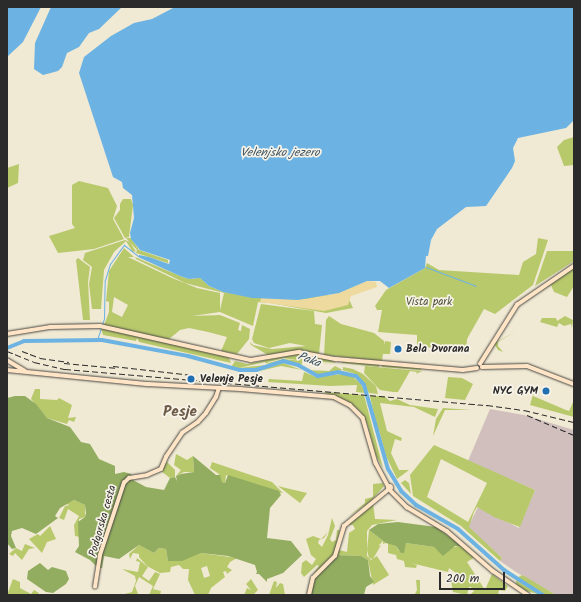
<!DOCTYPE html>
<style>
body{margin:0}
#map{position:relative;width:581px;height:602px;overflow:hidden;background:#f0e9d3;font-family:Kalam,sans-serif}
div>[style]{position:absolute}
[style*='--x']{left:calc(var(--x)*1px);top:calc(var(--y)*1px);width:calc(var(--w)*1px);rotate:calc(var(--a)*1deg)}
.industrial>*{inset:0;background:#d1bfbe}
.green>*{inset:0;background:#b8c96c}
.forest>*{inset:0;background:#92ad60}
.sand>*{inset:0;background:#eeda9e}
.water>*{inset:0;background:#6cb3e3}
.stream>*{height:1px;margin:-0.5px;padding:0 0.5px;transform-origin:0.5px;border-radius:0.5px;background:#6cb3e3}
.river>*{height:4px;margin:-2px;padding:0 2px;transform-origin:2px;border-radius:2px;background:#6cb3e3}
.roads{filter:drop-shadow(0 0 1px #494844) drop-shadow(0 0 1px #494844)}
.secondary>*{height:3.5px;margin:-1.75px;padding:0 1.75px;transform-origin:1.75px;border-radius:1.75px;background:#ffe4c6}
.secondary>.ring{margin:-1.75px;padding:0;box-sizing:content-box;background:none;border:3.5px solid #ffe4c6;border-radius:50%}
.rail>*{height:1px;margin-top:-0.5px;transform-origin:0;background:repeating-linear-gradient(90deg,#2b2b2b 0 6px,transparent 0 9px)}
.dots>*{width:11px;height:11px;translate:-50% -50%;box-sizing:border-box;border:2px solid #f7f3e8;border-radius:50%}
span{translate:-50% -50%;white-space:nowrap;text-align:center;line-height:1.15;-webkit-text-stroke:3.5px #f7f3e8;paint-order:stroke}
.park-label{font-size:11px;color:#4e523b}
.poi-label{font-size:11px;color:#2b2b2b;font-weight:700}
.left{translate:0 -50%;text-align:left}
.right{translate:-100% -50%;text-align:right}
.street-label{font-size:11px;color:#2b2b2b}
.water-label{font-size:12px;color:#3e5462;font-style:italic}
.district-label{font-size:15px;color:#6c5a47;font-weight:700}
.frame{position:absolute;inset:0;border:8px solid #2b2b2b;pointer-events:none}
.scale{position:absolute;left:439px;top:572px;width:66px;height:18px;box-sizing:border-box;border:2px solid #2b2b2b;border-top:0;padding-left:5px;font-size:12px;line-height:14px;white-space:nowrap;color:#2b2b2b;-webkit-text-stroke:3px #f7f3e8;paint-order:stroke}
</style>
<div id="map">
<div class="industrial">
<i style="clip-path:polygon(490px 409px,524px 415px,574px 430px,574px 595px,556px 595px,516px 572px,500px 561px,502px 558px,468px 527px,478px 507px,519px 528px,535px 490px,468px 461px)"></i>
</div>
<div class="green">
<i style="clip-path:polygon(574px 137px,574px 165px,564px 166px,557px 147px,564px 140px)"></i>
<i style="clip-path:polygon(19px 164px,18px 183px,7px 188px,7px 168px)"></i>
<i style="clip-path:polygon(79px 181px,108px 188px,117px 206px,113px 219px,124px 239px,94px 249px,58px 253px,49px 236px,75px 228px,72px 224px,72px 185px)"></i>
<i style="clip-path:polygon(123px 199px,131px 199px,133px 205px,129px 237px,125px 238px,114px 218px,120px 210px,120px 204px)"></i>
<i style="clip-path:polygon(126px 238px,131px 238px,139px 250px,168px 260px,168px 263px,136px 253px,137px 250px)"></i>
<i style="clip-path:polygon(538px 238px,548px 240px,533px 285px,495px 314px,484px 309px,467px 339px,466px 352px,417px 346px,417px 335px,378px 332px,382px 310px,377px 310px,375px 306px,386px 290px,425px 268px,427px 263px,439px 270px,519px 275px,523px 262px,536px 254px)"></i>
<i style="clip-path:polygon(125px 240px,130px 242px,136px 252px,132px 251px,126px 241px,114px 252px,104px 270px,101px 309px,92px 309px,89px 284px,92px 267px,83px 260px,85px 253px)"></i>
<i style="clip-path:polygon(evenodd,124px 248px,134px 257px,128px 257px,172px 278px,197px 288px,220px 293px,220px 310px,224px 293px,185px 283px,136px 259px,135px 257px,180px 276px,189px 279px,200px 278px,209px 286px,223px 292px,268px 298px,267px 303px,258px 302px,253px 326px,220px 312px,192px 316px,220px 315px,240px 323px,238px 330px,241px 331px,242px 325px,250px 329px,249px 339px,237px 354px,221px 351px,227px 337px,208px 332px,189px 328px,180px 330px,168px 340px,104px 325px,109px 312px,109px 302px,106px 301px,109px 271px,124px 248px,114px 297px,128px 305px,122px 317px,112px 312px,114px 297px)"></i>
<i style="clip-path:polygon(547px 251px,574px 251px,574px 261px,535px 286px)"></i>
<i style="clip-path:polygon(78px 258px,90px 267px,88px 282px,90px 320px,83px 320px,76px 260px)"></i>
<i style="clip-path:polygon(574px 267px,574px 286px,567px 297px,554px 292px,551px 285px,533px 296px)"></i>
<i style="clip-path:polygon(327px 295px,348px 297px,353px 308px,326px 313px,270px 303px)"></i>
<i style="clip-path:polygon(261px 304px,314px 311px,315px 324px,322px 325px,319px 354px,295px 351px,268px 355px,251px 345px,250px 342px,253px 345px,272px 349px,306px 346px,290px 343px,269px 348px,254px 343px,252px 339px)"></i>
<i style="clip-path:polygon(329px 316px,341px 324px,374px 333px,384px 341px,384px 345px,385px 341px,391px 342px,390px 354px,383px 354px,382px 361px,324px 355px,326px 320px)"></i>
<i style="clip-path:polygon(565px 316px,573px 320px,572px 328px,571px 324px,564px 326px,559px 323px,557px 327px,540px 322px,542px 318px,556px 318px,557px 321px)"></i>
<i style="clip-path:polygon(101px 328px,219px 354px,229px 358px,231px 363px,139px 342px,137px 338px,136px 341px,103px 335px)"></i>
<i style="clip-path:polygon(518px 330px,498px 342px,498px 346px,503px 352px,498px 350px,495px 345px,490px 352px,495px 343px)"></i>
<i style="clip-path:polygon(297px 354px,328px 359px,336px 363px,313px 361px,337px 365px,303px 360px,301px 366px,286px 361px,269px 365px,268px 363px,284px 359px,302px 361px,284px 358px,268px 362px,267px 364px,265px 362px,239px 368px,266px 365px,254px 370px,231px 367px,235px 361px,247px 364px)"></i>
<i style="clip-path:polygon(342px 360px,379px 363px,379px 367px,342px 363px)"></i>
<i style="clip-path:polygon(283px 363px,302px 370px,281px 366px,255px 372px)"></i>
<i style="clip-path:polygon(382px 363px,422px 367px,421px 370px,382px 367px)"></i>
<i style="clip-path:polygon(335px 366px,343px 370px,343px 367px,353px 369px,363px 374px,376px 386px,378px 394px,369px 393px,362px 380px,353px 373px,342px 370px,318px 375px,307px 370px,329px 371px)"></i>
<i style="clip-path:polygon(365px 366px,397px 369px,422px 371px,416px 374px,417px 372px,410px 371px,398px 392px,393px 392px,380px 390px,364px 373px)"></i>
<i style="clip-path:polygon(304px 372px,316px 377px,342px 374px,352px 376px,361px 384px,365px 393px,356px 392px,357px 385px,330px 386px,268px 382px,269px 379px,302px 381px)"></i>
<i style="clip-path:polygon(448px 377px,462px 378px,473px 384px,465px 400px,445px 398px)"></i>
<i style="clip-path:polygon(536px 384px,533px 396px,566px 410px,569px 411px,574px 400px,574px 417px,530px 405px)"></i>
<i style="clip-path:polygon(35px 389px,40px 389px,40px 399px,57px 400px,59px 398px,72px 405px,68px 418px,76px 417px,74px 422px,69px 420px,67px 424px,47px 418px,31px 399px)"></i>
<i style="clip-path:polygon(323px 392px,364px 395px,383px 468px,376px 456px,367px 423px,360px 411px,347px 401px)"></i>
<i style="clip-path:polygon(370px 396px,384px 396px,390px 401px,397px 399px,410px 405px,438px 409px,435px 417px,414px 407px,380px 403px,387px 431px,402px 438px,401px 441px,395px 439px,391px 453px,399px 470px,409px 470px,397px 479px,386px 456px,379px 430px,377px 430px)"></i>
<i style="clip-path:polygon(443px 408px,471px 410px,445px 410px,433px 436px,436px 419px)"></i>
<i style="clip-path:polygon(evenodd,434px 445px,535px 490px,520px 527px,494px 517px,477px 507px,474px 512px,469px 527px,502px 558px,500px 561px,461px 526px,413px 496px,410px 475px,434px 445px,441px 459px,487px 483px,468px 522px,427px 497px,441px 459px)"></i>
<i style="clip-path:polygon(176px 454px,187px 460px,193px 456px,194px 472px,184px 472px,176px 476px,181px 470px,174px 465px)"></i>
<i style="clip-path:polygon(166px 461px,175px 470px,175px 477px,170px 478px,161px 471px)"></i>
<i style="clip-path:polygon(212px 462px,272px 482px,283px 493px,274px 492px,226px 475px,225px 483px,222px 482px,219px 474px,210px 468px)"></i>
<i style="clip-path:polygon(405px 480px,409px 483px,411px 494px,401px 483px)"></i>
<i style="clip-path:polygon(383px 483px,384px 486px,371px 501px,348px 517px,365px 503px,365px 499px,373px 497px,373px 484px)"></i>
<i style="clip-path:polygon(278px 486px,290px 489px,307px 493px,300px 503px)"></i>
<i style="clip-path:polygon(74px 500px,85px 505px,85px 517px,79px 519px,80px 537px,75px 536px,74px 525px,79px 516px,68px 509px,64px 520px,59px 518px,65px 506px,70px 505px,66px 504px)"></i>
<i style="clip-path:polygon(373px 503px,375px 519px,397px 520px,372px 525px,367px 531px,367px 556px,371px 560px,377px 556px,389px 575px,373px 585px,368px 560px,361px 556px,336px 555px,339px 550px,347px 552px,349px 533px,355px 529px,353px 525px,347px 525px)"></i>
<i style="clip-path:polygon(332px 518px,335px 526px,330px 539px,332px 542px,336px 540px,337px 530px,340px 530px,334px 555px,320px 570px,313px 574px,319px 566px,317px 565px,304px 577px,301px 573px,302px 563px,306px 560px,312px 565px,316px 559px,311px 555px,306px 539px,313px 536px,321px 539px,328px 532px,324px 538px,319px 540px,318px 543px,322px 547px,328px 535px)"></i>
<i style="clip-path:polygon(50px 526px,56px 539px,47px 542px,42px 553px,29px 539px,38px 534px,40px 536px)"></i>
<i style="clip-path:polygon(369px 530px,386px 543px,383px 544px,383px 541px,378px 546px,381px 545px,373px 559px,369px 558px,367px 550px)"></i>
<i style="clip-path:polygon(388px 543px,396px 546px,399px 551px,406px 543px,434px 547px,439px 551px,462px 545px,475px 557px,467px 562px,485px 590px,492px 574px,508px 586px,505px 591px,499px 590px,498px 595px,470px 595px,474px 591px,471px 587px,469px 587px,467px 595px,453px 592px,451px 581px,456px 573px,449px 568px,448px 572px,411px 563px,417px 565px,416px 568px,405px 567px,404px 561px,397px 559px,396px 555px,388px 553px)"></i>
<i style="clip-path:polygon(25px 544px,35px 548px,29px 549px,22px 560px,15px 553px,13px 556px,9px 554px,16px 548px,22px 551px)"></i>
<i style="clip-path:polygon(evenodd,139px 545px,154px 553px,159px 548px,166px 549px,168px 561px,201px 553px,237px 558px,230px 562px,227px 567px,232px 570px,227px 574px,226px 571px,223px 572px,225px 577px,211px 588px,208px 595px,195px 595px,188px 580px,189px 569px,183px 569px,179px 565px,171px 567px,170px 572px,160px 573px,147px 566px,139px 557px,139px 554px,133px 553px,130px 559px,129px 554px,139px 545px,207px 566px,210px 576px,204px 578px,201px 568px,207px 566px)"></i>
<i style="clip-path:polygon(137px 558px,148px 567px,142px 576px,149px 581px,155px 572px,160px 574px,153px 589px,161px 591px,160px 595px,149px 595px,153px 586px,139px 577px,135px 586px,138px 594px,141px 595px,121px 595px,132px 592px,136px 581px,135px 576px,122px 569px,138px 572px,140px 562px,136px 561px)"></i>
<i style="clip-path:polygon(522px 575px,526px 577px,556px 595px,545px 595px,535px 590px,517px 578px)"></i>
<i style="clip-path:polygon(13px 579px,20px 582px,20px 588px,31px 594px,34px 590px,39px 593px,37px 595px,7px 595px)"></i>
<i style="clip-path:polygon(251px 579px,258px 590px,253px 595px,244px 595px,247px 588px,251px 590px,246px 584px)"></i>
<i style="clip-path:polygon(416px 580px,420px 580px,420px 595px,400px 595px,415px 594px,417px 590px)"></i>
<i style="clip-path:polygon(516px 580px,534px 591px,542px 595px,526px 591px,516px 584px)"></i>
<i style="clip-path:polygon(274px 581px,277px 582px,276px 588px,280px 583px,283px 584px,285px 595px,269px 595px)"></i>
</div>
<div class="forest">
<i style="clip-path:polygon(15px 396px,25px 396px,36px 404px,47px 418px,70px 427px,81px 442px,90px 444px,99px 459px,115px 466px,115px 474px,124px 472px,131px 474px,133px 480px,146px 487px,164px 490px,170px 478px,175px 477px,177px 481px,176px 476px,181px 474px,194px 472px,193px 456px,216px 475px,220px 475px,222px 482px,225px 483px,228px 475px,279px 491px,281px 495px,270px 508px,267px 538px,291px 541px,302px 555px,283px 573px,267px 579px,267px 582px,259px 574px,256px 574px,257px 572px,255px 565px,228px 556px,201px 553px,182px 561px,168px 561px,166px 549px,159px 548px,154px 553px,139px 545px,119px 559px,104px 556px,102px 568px,98px 568px,90px 560px,75px 552px,79px 546px,78px 522px,85px 517px,86px 513px,85px 505px,74px 500px,60px 508px,55px 516px,58px 518px,36px 534px,22px 528px,12px 531px,11px 536px,16px 548px,12px 549px,7px 543px,7px 398px)"></i>
<i style="clip-path:polygon(398px 522px,436px 527px,462px 546px,455px 546px,443px 556px,434px 547px,406px 543px,404px 553px,401px 553px,396px 546px,386px 543px,369px 530px,378px 524px)"></i>
<i style="clip-path:polygon(336px 555px,361px 556px,368px 560px,370px 576px,374px 582px,366px 587px,364px 595px,311px 595px,315px 578px)"></i>
<i style="clip-path:polygon(40px 563px,48px 570px,52px 567px,66px 571px,69px 579px,66px 584px,53px 593px,46px 592px,27px 579px,28px 571px)"></i>
</div>
<div class="sand">
<i style="clip-path:polygon(367px 281px,376px 282px,377px 287px,351px 296px,348px 305px,324px 311px,260px 302px,261px 298px,305px 299px,334px 294px)"></i>
</div>
<div class="water">
<i style="clip-path:polygon(7px 7px,41px 7px,23px 42px,7px 57px)"></i>
<i style="clip-path:polygon(51px 7px,122px 7px,99px 29px,89px 33px,79px 47px,67px 53px,62px 67px,58px 71px,43px 75px,34px 69px,35px 43px)"></i>
<i style="clip-path:polygon(175px 7px,574px 7px,573px 121px,566px 128px,518px 138px,513px 148px,515px 161px,512px 168px,486px 206px,466px 207px,437px 229px,431px 240px,428px 256px,426px 256px,425px 268px,389px 288px,380px 281px,367px 281px,339px 293px,298px 300px,252px 298px,223px 292px,209px 286px,200px 278px,189px 279px,180px 276px,138px 257px,139px 255px,149px 257px,169px 264px,170px 260px,140px 250px,131px 239px,130px 233px,134px 218px,132px 195px,123px 188px,122px 182px,113px 177px,79px 73px,84px 57px,111px 36px,134px 23px,152px 19px)"></i>
</div>
<div class="stream">
<i style="--x:426;--y:267;--w:53;--a:20.8"></i>
<i style="--x:97;--y:340;--w:22;--a:-72"></i>
<i style="--x:104;--y:319;--w:39;--a:-89"></i>
<i style="--x:105;--y:280;--w:17;--a:-73"></i>
<i style="--x:110;--y:264;--w:24;--a:-54"></i>
<i style="--x:124;--y:245;--w:18;--a:38"></i>
</div>
<div class="river">
<i style="--x:7;--y:348;--w:18;--a:-22"></i>
<i style="--x:24;--y:341;--w:78;--a:-0.7"></i>
<i style="--x:102;--y:340;--w:87;--a:10.5"></i>
<i style="--x:188;--y:356;--w:54;--a:15.1"></i>
<i style="--x:240;--y:370;--w:16;--a:0"></i>
<i style="--x:256;--y:370;--w:28;--a:-18"></i>
<i style="--x:283;--y:361;--w:16;--a:15"></i>
<i style="--x:298;--y:365;--w:23;--a:29"></i>
<i style="--x:318;--y:376;--w:20;--a:-11"></i>
<i style="--x:338;--y:372;--w:18;--a:13"></i>
<i style="--x:356;--y:376;--w:12;--a:48"></i>
<i style="--x:364;--y:385;--w:87;--a:74.1"></i>
<i style="--x:388;--y:469;--w:26;--a:59"></i>
<i style="--x:401;--y:491;--w:21;--a:43"></i>
<i style="--x:416;--y:505;--w:48;--a:29.7"></i>
<i style="--x:458;--y:529;--w:62;--a:41.7"></i>
<i style="--x:504;--y:570;--w:46;--a:32.7"></i>
</div>
<div class="roads">
<div class="secondary">
<i style="--x:7;--y:334;--w:44;--a:-9.2"></i>
<i style="--x:50;--y:327;--w:50;--a:-1.1"></i>
<i style="--x:100;--y:326;--w:155;--a:12.7"></i>
<i style="--x:251;--y:360;--w:49;--a:-9.5"></i>
<i style="--x:299;--y:352;--w:38;--a:11"></i>
<i style="--x:336;--y:359;--w:127;--a:5"></i>
<i style="--x:463;--y:370;--w:14;--a:-8"></i>
<i style="--x:7;--y:360;--w:21;--a:31"></i>
<i style="--x:480;--y:364;--w:70;--a:-57.9"></i>
<i style="--x:517;--y:305;--w:69;--a:-34.4"></i>
<i style="--x:482;--y:367;--w:45;--a:-1.3"></i>
<i style="--x:527;--y:366;--w:50;--a:21"></i>
<i style="--x:7;--y:370;--w:142;--a:5.7"></i>
<i style="--x:148;--y:384;--w:92;--a:3.1"></i>
<i style="--x:240;--y:389;--w:94;--a:4.9"></i>
<i style="--x:334;--y:397;--w:18;--a:27"></i>
<i style="--x:350;--y:405;--w:18;--a:45"></i>
<i style="--x:363;--y:418;--w:47;--a:73.9"></i>
<i style="--x:376;--y:463;--w:27;--a:62"></i>
<i class="ring" style="left:387.5px;top:485.5px;width:1.5px;height:1.5px"></i>
<i style="--x:391;--y:491;--w:23;--a:45"></i>
<i style="--x:407;--y:507;--w:47;--a:31"></i>
<i style="--x:447;--y:531;--w:61;--a:41"></i>
<i style="--x:493;--y:571;--w:42;--a:34.4"></i>
<i style="--x:95;--y:587;--w:32;--a:-81"></i>
<i style="--x:100;--y:555;--w:76;--a:-71.6"></i>
<i style="--x:124;--y:483;--w:7;--a:-45"></i>
<i style="--x:129;--y:478;--w:18;--a:-9"></i>
<i style="--x:147;--y:475;--w:15;--a:-23"></i>
<i style="--x:161;--y:469;--w:13;--a:-67"></i>
<i style="--x:166;--y:457;--w:29;--a:-56"></i>
<i style="--x:182;--y:433;--w:19;--a:-35"></i>
<i style="--x:198;--y:422;--w:12;--a:-48"></i>
<i style="--x:206;--y:413;--w:19;--a:-58"></i>
<i style="--x:216;--y:397;--w:9;--a:-72"></i>
<i style="--x:309;--y:595;--w:17;--a:-77"></i>
<i style="--x:313;--y:578;--w:31;--a:-45"></i>
<i style="--x:335;--y:556;--w:31;--a:-73"></i>
<i style="--x:344;--y:526;--w:57;--a:-39.3"></i>
</div>
</div>
<div class="rail">
<i style="--x:7;--y:351;--w:29;--a:22"></i>
<i style="--x:34;--y:362;--w:32;--a:13"></i>
<i style="--x:65;--y:369;--w:424;--a:4.9"></i>
<i style="--x:487;--y:405;--w:37;--a:8"></i>
<i style="--x:524;--y:410;--w:51;--a:13.5"></i>
<i style="--x:22;--y:351;--w:19;--a:21"></i>
<i style="--x:40;--y:358;--w:29;--a:8"></i>
<i style="--x:64;--y:363;--w:54;--a:5.3"></i>
<i style="--x:113;--y:366;--w:80;--a:6.5"></i>
<i style="--x:527;--y:415;--w:51;--a:23.1"></i>
</div>
<div class="dots">
<i style="left:398px;top:349px;background:#1f6fb2"></i>
<i style="left:191px;top:379px;background:#1f6fb2"></i>
<i style="left:546px;top:391px;background:#1f6fb2"></i>
</div>
<div class="park-label">
<span style="left:429px;top:302px">Vista park</span>
</div>
<div class="poi-label">
<span class="left" style="left:406px;top:349px">Bela Dvorana</span>
<span class="left" style="left:200px;top:379px">Velenje Pesje</span>
<span class="right" style="left:538px;top:391px">NYC GYM</span>
</div>
<div class="street-label">
<span style="left:103px;top:521px;rotate:-74deg">Podgorska cesta</span>
</div>
<div class="water-label">
<span style="left:280px;top:153px">Velenjsko jezero</span>
<span style="left:309px;top:360px;rotate:21deg">Paka</span>
</div>
<div class="district-label">
<span style="left:180px;top:413px">Pesje</span>
</div>
<div class="frame"></div>
<div class="scale">200 m</div>
</div>
